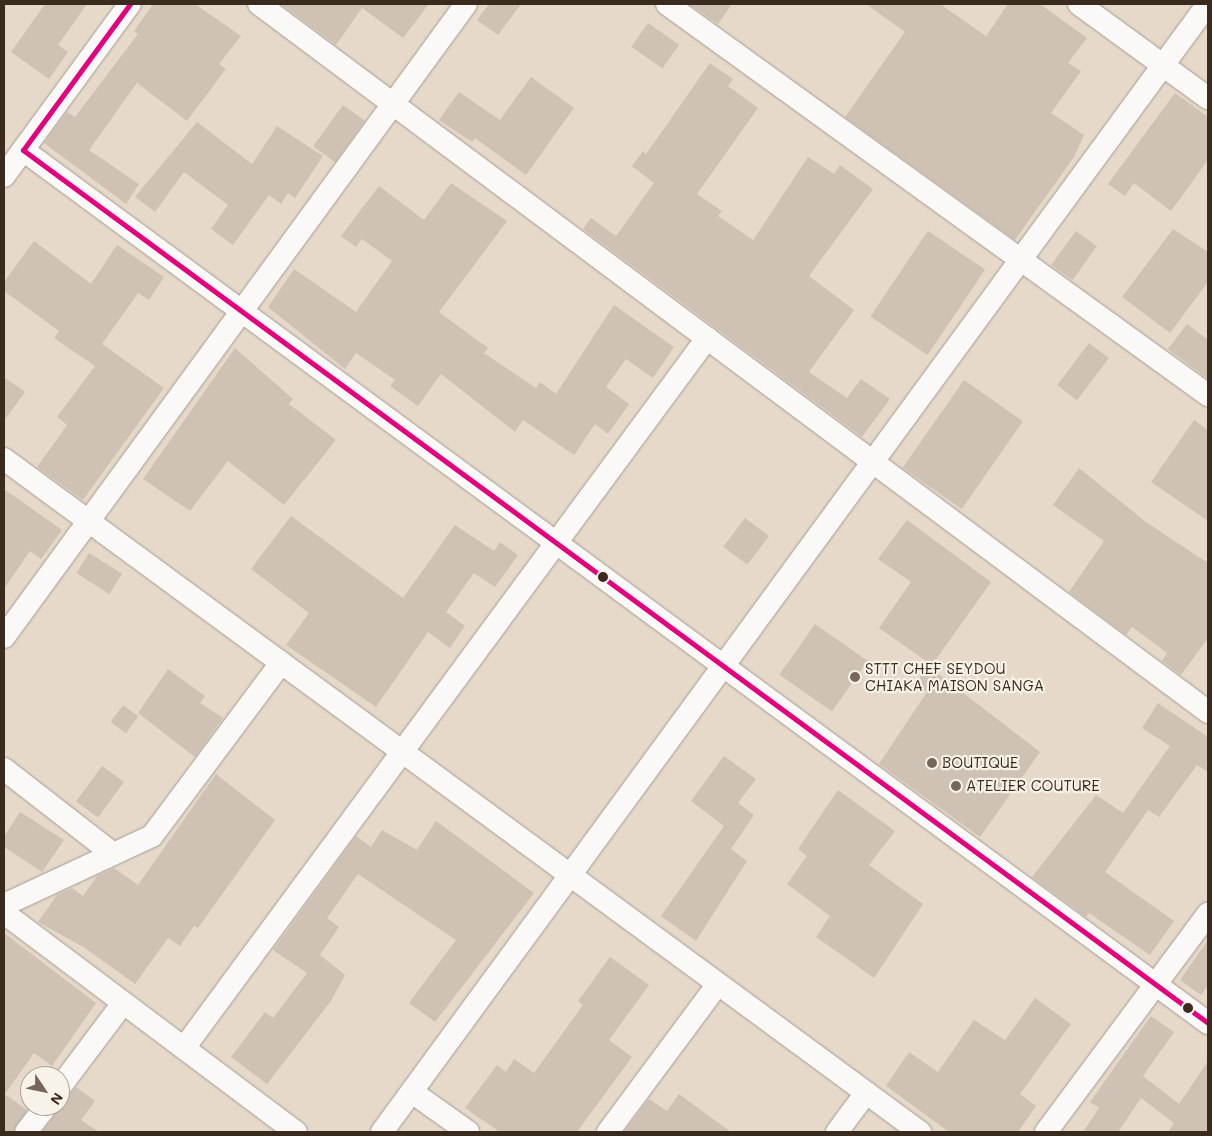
<!DOCTYPE html>
<style>
body{margin:0}
#map{position:relative;width:1212px;height:1136px;overflow:hidden;background:#e6d9c9;font-family:Mali,sans-serif}
div>[style]{position:absolute}
[style*='--x']{left:calc(var(--x)*1px);top:calc(var(--y)*1px);width:calc(var(--w)*1px);rotate:calc(var(--a)*1deg)}
.building>*{inset:0;background:#cfc2b4;transform-origin:0 0}
.roads{filter:drop-shadow(0 0 1px #a59b90) drop-shadow(0 0 1px #a59b90)}
.street>*{height:22px;margin:-11px;padding:0 11px;transform-origin:11px;border-radius:11px;background:#fbf9f7}
.bus-1>*{height:5px;margin:-2.5px;padding:0 2.5px;transform-origin:2.5px;border-radius:2.5px;background:#e5007d}
.dots>*{width:14px;height:14px;translate:-50% -50%;box-sizing:border-box;border:2px solid #f7f3e8;border-radius:50%}
span{translate:-50% -50%;white-space:nowrap;text-align:center;line-height:1.15;-webkit-text-stroke:4.5px #f7f3e8;paint-order:stroke}
.poi-label{font-size:15px;color:#3b2a1e}
.left{translate:0 -50%;text-align:left}
.frame{position:absolute;inset:0;border:5px solid #3b2a1e;pointer-events:none}
.north{position:absolute;left:20px;top:1066px;width:50px;height:50px;box-sizing:border-box;background:#f7f3e8;border:1px solid #aca397;border-radius:50%;rotate:124deg;font-size:14px;font-weight:700;line-height:20px;text-align:center;color:#3b2a1e}
.north::after{content:'';display:block;margin:auto;width:18px;height:22px;background:#77675a;clip-path:polygon(50% 0,100% 100%,50% 72%,0 100%)}
</style>
<div id="map">
<div class="building">
<i style="clip-path:polygon(45px 4px,87px 4px,58px 45px,68px 52px,49px 79px,11px 52px)"></i>
<i style="clip-path:polygon(153px 4px,195px 4px,241px 36px,219px 64px,226px 69px,187px 121px,137px 83px,89px 150px,139px 184px,126px 204px,44px 143px,67px 112px,75px 117px,138px 34px,134px 31px)"></i>
<i style="clip-path:polygon(281px 4px,429px 4px,403px 38px,362px 8px,336px 45px)"></i>
<i style="clip-path:polygon(489px 4px,521px 4px,498px 35px,477px 20px)"></i>
<i style="clip-path:polygon(689px 4px,732px 4px,718px 24px)"></i>
<i style="clip-path:polygon(866px 4px,940px 4px,986px 36px,1008px 4px,1040px 4px,1087px 38px,1068px 63px,1081px 71px,1051px 113px,1084px 135px,1074px 157px,1015px 240px,845px 117px,905px 32px)"></i>
<i style="left:648px;top:23px;width:38px;height:29px;rotate:35deg"></i>
<i style="clip-path:polygon(710px 63px,733px 79px,728px 86px,758px 108px,697px 194px,722px 211px,718px 216px,753px 240px,808px 157px,834px 174px,840px 165px,873px 189px,809px 276px,854px 310px,809px 372px,847px 398px,861px 379px,890px 399px,862px 437px,583px 229px,591px 218px,616px 236px,654px 183px,632px 166px,643px 151px,646px 154px)"></i>
<i style="clip-path:polygon(531px 77px,574px 108px,526px 175px,475px 138px,472px 142px,439px 120px,459px 92px,500px 120px)"></i>
<i style="clip-path:polygon(1175px 93px,1208px 117px,1208px 160px,1171px 211px,1134px 183px,1125px 196px,1108px 184px)"></i>
<i style="left:343px;top:105px;width:27px;height:51px;rotate:36deg"></i>
<i style="clip-path:polygon(197px 122px,252px 164px,277px 126px,323px 156px,295px 198px,288px 193px,281px 204px,269px 195px,233px 245px,211px 229px,228px 205px,184px 172px,155px 212px,135px 197px)"></i>
<i style="clip-path:polygon(451px 183px,507px 221px,439px 312px,488px 348px,484px 353px,536px 388px,540px 382px,556px 394px,614px 305px,674px 347px,653px 378px,626px 359px,606px 387px,629px 404px,608px 434px,595px 424px,574px 455px,523px 420px,515px 432px,441px 374px,418px 406px,390px 386px,395px 380px,356px 353px,345px 369px,268px 307px,294px 269px,356px 312px,392px 261px,362px 239px,356px 247px,341px 236px,379px 186px,424px 220px)"></i>
<i style="clip-path:polygon(1173px 229px,1208px 252px,1208px 282px,1170px 333px,1122px 297px)"></i>
<i style="left:928px;top:231px;width:69px;height:103px;rotate:34deg"></i>
<i style="left:1076px;top:231px;width:26px;height:42px;rotate:36deg"></i>
<i style="clip-path:polygon(34px 241px,91px 284px,117px 245px,164px 277px,149px 300px,138px 293px,102px 344px,164px 388px,83px 500px,37px 467px,67px 425px,57px 417px,95px 366px,54px 338px,59px 331px,4px 291px,4px 282px)"></i>
<i style="clip-path:polygon(1187px 324px,1208px 340px,1208px 379px,1168px 349px)"></i>
<i style="left:1089px;top:343px;width:25px;height:53px;rotate:37deg"></i>
<i style="clip-path:polygon(235px 348px,293px 399px,289px 404px,336px 440px,284px 505px,228px 461px,190px 511px,143px 479px)"></i>
<i style="clip-path:polygon(4px 377px,25px 392px,4px 421px)"></i>
<i style="left:964px;top:380px;width:72px;height:107px;rotate:35deg"></i>
<i style="clip-path:polygon(1194px 420px,1208px 430px,1208px 521px,1151px 482px)"></i>
<i style="clip-path:polygon(1079px 468px,1146px 522px,1208px 563px,1208px 638px,1181px 675px,1162px 661px,1167px 653px,1132px 627px,1126px 635px,1069px 592px,1104px 541px,1053px 505px)"></i>
<i style="clip-path:polygon(4px 489px,62px 530px,41px 559px,30px 551px,4px 589px)"></i>
<i style="clip-path:polygon(291px 516px,403px 598px,455px 525px,494px 551px,500px 542px,518px 555px,495px 587px,474px 573px,446px 612px,465px 626px,450px 648px,428px 632px,376px 707px,286px 645px,309px 613px,251px 569px)"></i>
<i style="left:745px;top:518px;width:30px;height:36px;rotate:37deg"></i>
<i style="clip-path:polygon(907px 520px,991px 582px,932px 665px,879px 628px,911px 582px,878px 559px)"></i>
<i style="left:89px;top:553px;width:39px;height:24px;rotate:32deg"></i>
<i style="left:815px;top:624px;width:64px;height:62px;rotate:35deg"></i>
<i style="clip-path:polygon(928px 666px,1040px 752px,980px 837px,879px 764px,927px 692px,915px 684px)"></i>
<i style="clip-path:polygon(168px 669px,205px 696px,200px 703px,223px 718px,195px 757px,138px 713px)"></i>
<i style="clip-path:polygon(1158px 703px,1208px 737px,1208px 772px,1197px 765px,1159px 817px,1148px 810px,1105px 872px,1174px 921px,1150px 955px,1089px 913px,1086px 917px,1032px 877px,1096px 795px,1123px 813px,1170px 746px,1142px 728px)"></i>
<i style="left:123px;top:705px;width:19px;height:21px;rotate:36deg"></i>
<i style="clip-path:polygon(724px 756px,756px 779px,738px 803px,754px 815px,731px 849px,747px 861px,696px 941px,661px 916px,724px 826px,691px 801px)"></i>
<i style="left:102px;top:766px;width:27px;height:44px;rotate:36deg"></i>
<i style="clip-path:polygon(216px 774px,275px 820px,198px 928px,194px 926px,180px 946px,168px 938px,135px 984px,85px 948px,38px 922px,57px 895px,72px 888px,83px 896px,97px 876px,114px 868px,138px 885px)"></i>
<i style="clip-path:polygon(838px 790px,895px 831px,869px 865px,923px 904px,874px 978px,816px 937px,830px 916px,787px 884px,807px 856px,798px 849px)"></i>
<i style="clip-path:polygon(20px 812px,64px 840px,42px 872px,4px 847px,4px 837px)"></i>
<i style="clip-path:polygon(436px 821px,534px 893px,435px 1022px,409px 1003px,456px 940px,358px 874px,327px 918px,339px 927px,320px 955px,345px 975px,331px 1001px,267px 1084px,231px 1057px,265px 1012px,273px 1018px,307px 973px,273px 950px,356px 836px,371px 847px,382px 830px,417px 850px)"></i>
<i style="clip-path:polygon(4px 933px,96px 1003px,52px 1066px,34px 1053px,5px 1094px,27px 1110px,13px 1132px,4px 1132px)"></i>
<i style="clip-path:polygon(1208px 940px,1208px 985px,1201px 995px,1180px 980px)"></i>
<i style="clip-path:polygon(610px 957px,649px 985px,609px 1040px,632px 1057px,577px 1132px,500px 1132px,465px 1108px,497px 1065px,506px 1072px,514px 1059px,534px 1073px,583px 1005px,578px 1001px)"></i>
<i style="clip-path:polygon(1035px 998px,1071px 1024px,1020px 1094px,1036px 1106px,1018px 1132px,949px 1132px,886px 1086px,909px 1052px,938px 1072px,974px 1020px,1005px 1040px)"></i>
<i style="clip-path:polygon(1151px 1016px,1174px 1032px,1143px 1076px,1179px 1104px,1208px 1061px,1208px 1132px,1168px 1132px,1174px 1123px,1141px 1098px,1118px 1132px,1083px 1132px,1099px 1108px,1090px 1102px)"></i>
<i style="clip-path:polygon(76px 1087px,95px 1101px,81px 1120px,99px 1132px,42px 1132px)"></i>
<i style="clip-path:polygon(679px 1094px,731px 1132px,624px 1132px,649px 1099px,667px 1111px)"></i>
</div>
<div class="roads">
<div class="street">
<i style="--x:259;--y:4;--w:1184;--a:36.72"></i>
<i style="--x:667;--y:4;--w:668;--a:35.86"></i>
<i style="--x:1079;--y:4;--w:160;--a:36.1"></i>
<i style="--x:23;--y:150;--w:1472;--a:36.38"></i>
<i style="--x:4;--y:176;--w:213;--a:-53.8"></i>
<i style="--x:4;--y:459;--w:1137;--a:36.31"></i>
<i style="--x:4;--y:637;--w:784;--a:-53.88"></i>
<i style="--x:4;--y:769;--w:138;--a:37.9"></i>
<i style="--x:4;--y:905;--w:163;--a:-25"></i>
<i style="--x:152;--y:836;--w:216;--a:-53.3"></i>
<i style="--x:4;--y:913;--w:365;--a:36.9"></i>
<i style="--x:184;--y:1048;--w:882;--a:-53.62"></i>
<i style="--x:60;--y:1087;--w:105;--a:-53.1"></i>
<i style="--x:412;--y:1092;--w:69;--a:35.5"></i>
<i style="--x:26;--y:1132;--w:33;--a:-52"></i>
<i style="--x:382;--y:1132;--w:1398;--a:-53.79"></i>
<i style="--x:608;--y:1132;--w:184;--a:-53.4"></i>
<i style="--x:837;--y:1132;--w:49;--a:-53.4"></i>
<i style="--x:1046;--y:1132;--w:272;--a:-53.4"></i>
</div>
</div>
<div class="bus-1">
<i style="--x:130;--y:4;--w:181;--a:126.2"></i>
<i style="--x:23;--y:150;--w:1472;--a:36.38"></i>
</div>
<div class="dots">
<i style="left:603px;top:577px;background:#3b2a1e"></i>
<i style="left:855px;top:677px;background:#77675a"></i>
<i style="left:932px;top:763px;background:#77675a"></i>
<i style="left:956px;top:786px;background:#77675a"></i>
<i style="left:1188px;top:1008px;background:#3b2a1e"></i>
</div>
<div class="poi-label">
<span class="left" style="left:865px;top:677px">STTT CHEF SEYDOU<br>CHIAKA MAISON SANGA</span>
<span class="left" style="left:942px;top:763px">BOUTIQUE</span>
<span class="left" style="left:966px;top:786px">ATELIER COUTURE</span>
</div>
<div class="frame"></div>
<div class="north">N</div>
</div>
